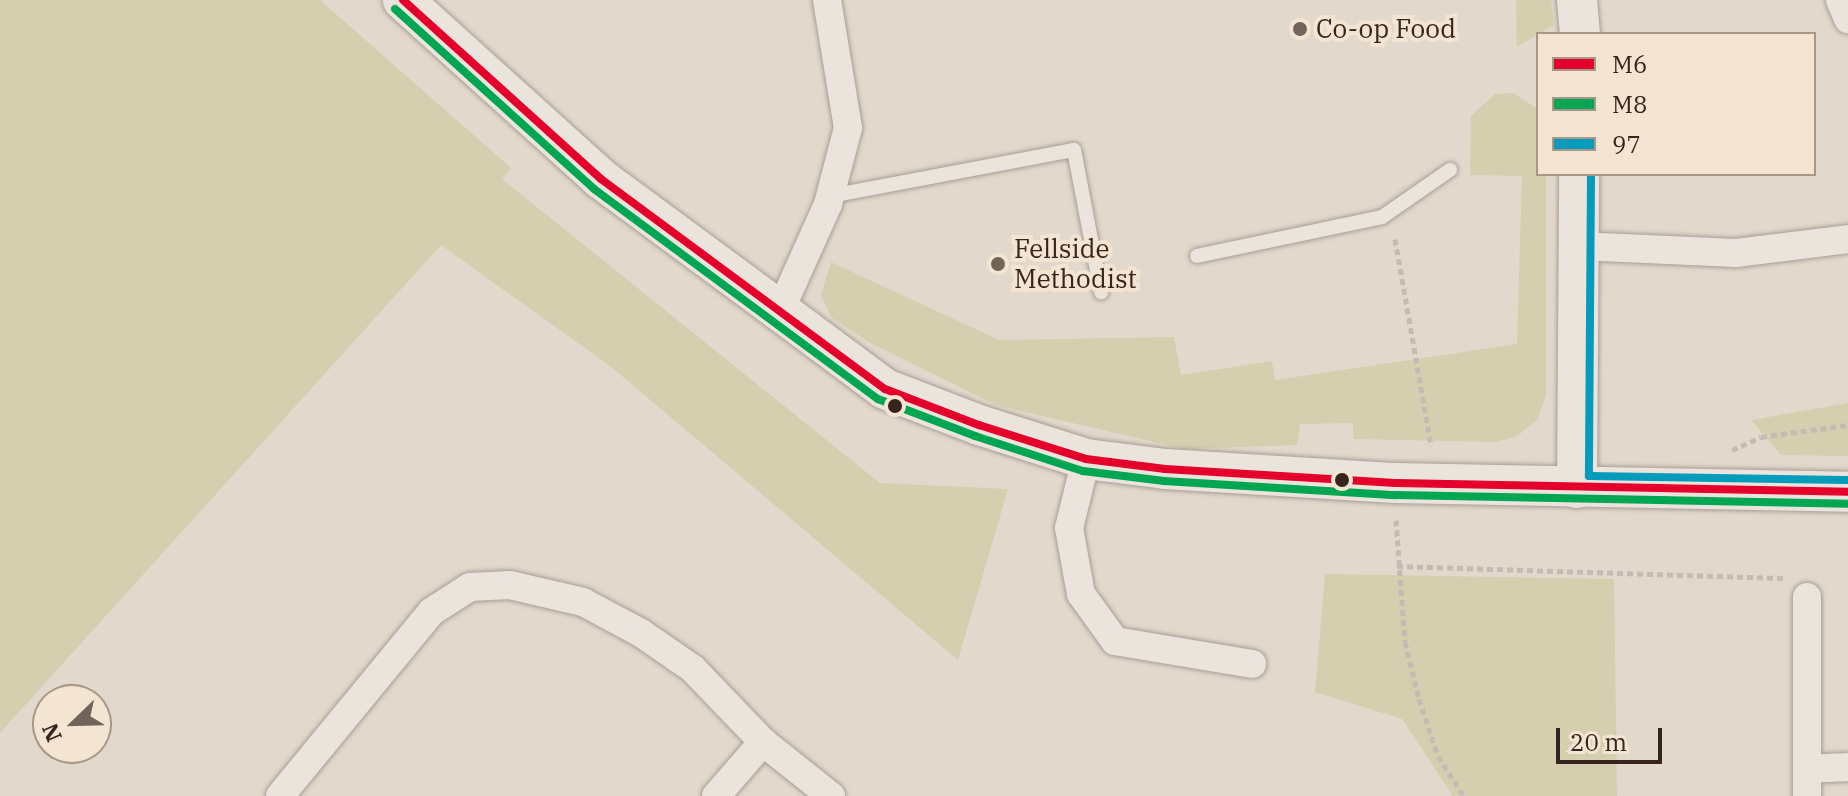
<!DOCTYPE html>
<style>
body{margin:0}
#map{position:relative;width:1848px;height:796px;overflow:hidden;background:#e3d8cc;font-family:"IBM Plex Serif",serif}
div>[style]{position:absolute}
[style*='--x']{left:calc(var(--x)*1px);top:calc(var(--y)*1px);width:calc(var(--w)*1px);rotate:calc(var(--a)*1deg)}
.green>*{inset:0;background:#d5cfaf}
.path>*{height:5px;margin-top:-2.5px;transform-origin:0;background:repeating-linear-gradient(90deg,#c4bbb4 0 6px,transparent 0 10px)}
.roads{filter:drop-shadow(0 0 2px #a89e95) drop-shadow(0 0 2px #a89e95)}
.lane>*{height:14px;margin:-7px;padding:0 7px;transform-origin:7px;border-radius:7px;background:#ebe4dd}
.street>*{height:28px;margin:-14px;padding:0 14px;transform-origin:14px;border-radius:14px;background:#ebe4dd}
.secondary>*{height:40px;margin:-20px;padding:0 20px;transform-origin:20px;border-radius:20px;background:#ebe4dd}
.bus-1>*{height:8px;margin:-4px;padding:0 4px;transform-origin:4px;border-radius:4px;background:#e4002b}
.bus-2>*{height:8px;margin:-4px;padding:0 4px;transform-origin:4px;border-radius:4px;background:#00a651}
.bus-3>*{height:8px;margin:-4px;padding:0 4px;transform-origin:4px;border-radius:4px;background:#059cbc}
.dots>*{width:22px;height:22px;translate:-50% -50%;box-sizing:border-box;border:4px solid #f4e4d2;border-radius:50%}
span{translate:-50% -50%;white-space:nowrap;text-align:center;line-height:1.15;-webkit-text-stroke:8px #f4e4d2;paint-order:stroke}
.poi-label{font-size:26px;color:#36251e}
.left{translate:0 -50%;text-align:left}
.legend{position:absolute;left:1536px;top:32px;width:280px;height:144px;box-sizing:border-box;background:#f4e4d2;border:2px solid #a8988a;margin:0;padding:10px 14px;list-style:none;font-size:24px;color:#36251e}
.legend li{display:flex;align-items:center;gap:16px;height:40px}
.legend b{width:40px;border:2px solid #a8988a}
.north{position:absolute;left:32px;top:684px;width:80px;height:80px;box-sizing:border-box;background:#f4e4d2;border:2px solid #a8988a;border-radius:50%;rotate:247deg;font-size:22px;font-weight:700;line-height:32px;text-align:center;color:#36251e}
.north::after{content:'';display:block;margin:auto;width:28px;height:36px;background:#73645b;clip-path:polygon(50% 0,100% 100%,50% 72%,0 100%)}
.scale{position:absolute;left:1556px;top:728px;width:106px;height:36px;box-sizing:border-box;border:4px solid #36251e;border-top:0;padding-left:10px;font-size:24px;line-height:28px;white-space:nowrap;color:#36251e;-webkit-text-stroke:6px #f4e4d2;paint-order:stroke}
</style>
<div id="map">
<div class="green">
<i style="clip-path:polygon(0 0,320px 0,511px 168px,502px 179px,880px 483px,1008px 489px,958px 660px,610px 366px,441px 245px,0 733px)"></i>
<i style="clip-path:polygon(1516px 0,1551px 0,1554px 25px,1517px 47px)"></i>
<i style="clip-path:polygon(1513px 93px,1538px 109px,1538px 174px,1546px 174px,1546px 396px,1537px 420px,1516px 437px,1495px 442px,1353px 439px,1353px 423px,1300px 424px,1297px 445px,1184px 449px,996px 405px,870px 343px,831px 317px,821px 295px,831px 262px,999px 340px,1174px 337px,1181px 375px,1272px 361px,1275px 380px,1517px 344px,1522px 176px,1470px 175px,1471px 116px,1495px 94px)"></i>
<i style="clip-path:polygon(1848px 403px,1848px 456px,1781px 455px,1751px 420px)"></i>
<i style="clip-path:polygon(1325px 574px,1614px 579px,1617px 796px,1453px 796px,1402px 719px,1315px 692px)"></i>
</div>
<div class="path">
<i style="--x:1395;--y:239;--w:210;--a:80.1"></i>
<i style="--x:1732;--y:450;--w:32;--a:-24"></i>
<i style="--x:1761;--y:437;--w:88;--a:-7.9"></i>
<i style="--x:1396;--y:520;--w:122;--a:85.8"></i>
<i style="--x:1405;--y:642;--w:59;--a:76.2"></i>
<i style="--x:1419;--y:699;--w:60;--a:71.6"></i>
<i style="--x:1438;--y:756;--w:48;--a:57"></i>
<i style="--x:1397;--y:566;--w:387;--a:1.8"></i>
</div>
<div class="roads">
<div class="lane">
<i style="--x:830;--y:196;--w:248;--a:-10.7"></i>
<i style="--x:1074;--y:150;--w:145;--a:79.2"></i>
<i style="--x:1197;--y:256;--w:189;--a:-11.9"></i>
<i style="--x:1382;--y:217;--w:83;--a:-34.7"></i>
</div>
<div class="street">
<i style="--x:1840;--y:0;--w:21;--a:67"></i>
<i style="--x:1578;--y:246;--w:158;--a:2.5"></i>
<i style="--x:1736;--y:253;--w:113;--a:-7.1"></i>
<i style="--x:780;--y:311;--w:117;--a:-65.8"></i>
<i style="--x:828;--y:204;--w:79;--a:-75.3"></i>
<i style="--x:848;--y:128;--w:130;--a:-99.3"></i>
<i style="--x:1086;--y:459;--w:71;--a:103.8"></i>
<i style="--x:1069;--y:528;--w:67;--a:79.7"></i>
<i style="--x:1081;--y:594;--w:58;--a:54.1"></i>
<i style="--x:1115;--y:641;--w:139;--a:9.5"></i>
<i style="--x:1807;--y:597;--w:199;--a:90"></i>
<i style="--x:1807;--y:769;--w:41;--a:-2.8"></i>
<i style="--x:280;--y:796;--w:238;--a:-50.6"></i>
<i style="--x:431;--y:612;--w:46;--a:-32.7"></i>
<i style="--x:470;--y:587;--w:40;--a:-2.9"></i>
<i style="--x:510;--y:585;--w:75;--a:13.1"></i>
<i style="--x:583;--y:602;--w:66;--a:28.1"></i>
<i style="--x:641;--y:633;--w:63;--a:34.7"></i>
<i style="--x:693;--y:669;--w:101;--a:46.2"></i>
<i style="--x:763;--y:742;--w:87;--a:38.5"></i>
<i style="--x:716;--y:796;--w:72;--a:-49"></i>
</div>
<div class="secondary">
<i style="--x:403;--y:0;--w:267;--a:42.1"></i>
<i style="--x:601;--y:179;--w:222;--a:36.4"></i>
<i style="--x:780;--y:311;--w:131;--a:36.6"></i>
<i style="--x:885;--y:389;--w:101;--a:21"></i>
<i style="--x:979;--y:425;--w:112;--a:17.6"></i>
<i style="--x:1086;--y:459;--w:80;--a:7.2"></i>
<i style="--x:1165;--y:469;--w:231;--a:3.5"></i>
<i style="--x:1396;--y:483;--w:452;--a:1.1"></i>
<i style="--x:1577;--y:0;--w:34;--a:85"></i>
<i style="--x:1577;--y:488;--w:314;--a:-89.6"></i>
</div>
</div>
<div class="bus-1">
<i style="--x:403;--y:0;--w:267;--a:42.1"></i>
<i style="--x:601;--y:179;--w:353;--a:36.5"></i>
<i style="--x:885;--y:389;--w:101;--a:21"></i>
<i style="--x:979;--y:425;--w:112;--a:17.6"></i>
<i style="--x:1086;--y:459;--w:80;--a:7.2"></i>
<i style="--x:1165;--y:469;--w:231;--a:3.5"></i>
<i style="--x:1396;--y:483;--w:452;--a:1.1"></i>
</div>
<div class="bus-2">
<i style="--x:395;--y:9;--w:268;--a:42.1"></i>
<i style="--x:594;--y:189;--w:353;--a:36.5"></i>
<i style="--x:878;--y:399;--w:104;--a:20.9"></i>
<i style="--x:975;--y:436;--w:114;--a:18"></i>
<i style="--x:1083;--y:471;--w:82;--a:7"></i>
<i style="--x:1164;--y:481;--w:232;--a:3.5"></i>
<i style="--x:1396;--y:495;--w:452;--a:1.1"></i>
</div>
<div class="bus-3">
<i style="--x:1591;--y:174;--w:302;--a:90.4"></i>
<i style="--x:1589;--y:476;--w:259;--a:0.9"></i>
</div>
<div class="dots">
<i style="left:1300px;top:29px;background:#73645b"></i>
<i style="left:998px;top:264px;background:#73645b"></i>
<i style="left:895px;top:406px;background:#36251e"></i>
<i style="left:1342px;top:480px;background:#36251e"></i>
</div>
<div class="poi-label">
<span class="left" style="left:1316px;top:29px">Co-op Food</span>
<span class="left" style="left:1014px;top:264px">Fellside<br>Methodist</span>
</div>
<ul class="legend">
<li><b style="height:10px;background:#e4002b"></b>M6</li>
<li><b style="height:10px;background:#00a651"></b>M8</li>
<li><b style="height:10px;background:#059cbc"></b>97</li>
</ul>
<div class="north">N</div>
<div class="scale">20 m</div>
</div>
